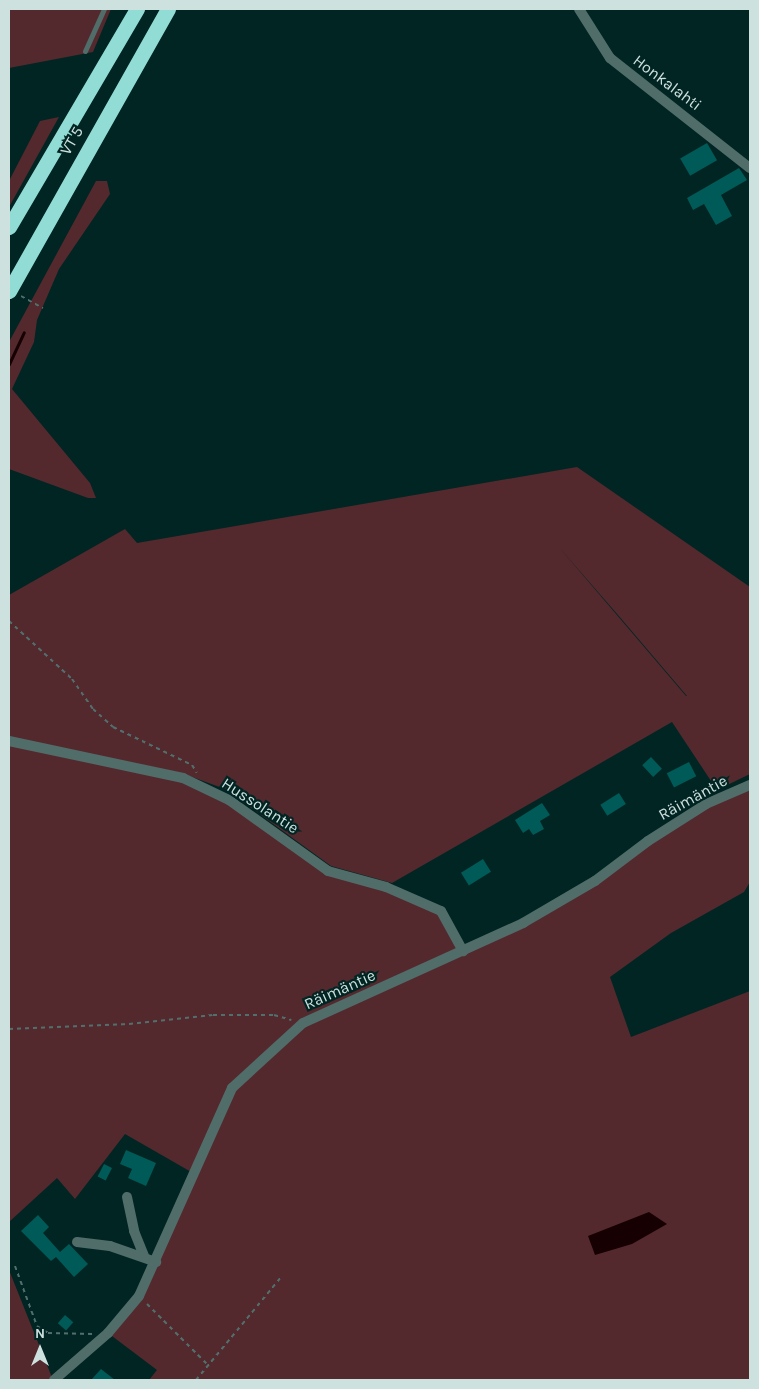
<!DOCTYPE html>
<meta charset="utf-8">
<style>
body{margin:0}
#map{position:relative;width:759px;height:1389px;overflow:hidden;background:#002523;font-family:Karla,sans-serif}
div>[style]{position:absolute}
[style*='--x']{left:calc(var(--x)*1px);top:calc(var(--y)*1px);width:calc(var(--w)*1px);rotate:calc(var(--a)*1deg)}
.green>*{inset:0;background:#53292e}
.water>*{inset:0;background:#170002}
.stream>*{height:3px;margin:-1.5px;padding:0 1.5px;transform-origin:1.5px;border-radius:1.5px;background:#170002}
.building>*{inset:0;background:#005a57;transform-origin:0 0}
.path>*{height:2px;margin-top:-1px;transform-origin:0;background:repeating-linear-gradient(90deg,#516f6d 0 4px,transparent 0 8px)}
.service>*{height:5px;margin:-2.5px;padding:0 2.5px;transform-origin:2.5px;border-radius:2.5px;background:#506d6a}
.minor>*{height:10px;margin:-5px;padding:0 5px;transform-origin:5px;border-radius:5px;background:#506d6a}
.tertiary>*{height:10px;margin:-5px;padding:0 5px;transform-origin:5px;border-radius:5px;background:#506d6a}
.motorway>*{height:15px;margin:-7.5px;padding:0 7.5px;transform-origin:7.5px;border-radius:7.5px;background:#92dcd6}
span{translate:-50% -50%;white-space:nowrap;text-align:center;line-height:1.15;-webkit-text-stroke:4.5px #002523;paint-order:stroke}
.street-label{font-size:16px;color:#cde1df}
.frame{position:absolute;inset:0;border:10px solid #cde1df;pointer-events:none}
.north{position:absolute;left:15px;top:1324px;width:50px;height:50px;-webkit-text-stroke:4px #002523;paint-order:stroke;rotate:0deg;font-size:14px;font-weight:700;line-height:20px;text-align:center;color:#cde1df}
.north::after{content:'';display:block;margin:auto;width:18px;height:22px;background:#cde1df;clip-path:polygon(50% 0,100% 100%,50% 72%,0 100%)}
</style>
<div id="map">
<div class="green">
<i style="clip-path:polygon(9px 9px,111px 9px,93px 52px,9px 68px)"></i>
<i style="clip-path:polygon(59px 117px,9px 207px,9px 181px,40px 121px)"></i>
<i style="clip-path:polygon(96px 181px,107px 181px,110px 194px,59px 269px,37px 320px,34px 342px,12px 389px,90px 483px,96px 498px,88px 498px,9px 469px,9px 342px)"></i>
<i style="clip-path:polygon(evenodd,577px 467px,750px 587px,750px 774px,717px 790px,672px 722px,392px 883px,331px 866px,225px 789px,184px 774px,9px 737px,9px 595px,125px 529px,137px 543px,577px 467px,558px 546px,618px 615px,687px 696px,686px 696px,558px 546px)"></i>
<i style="clip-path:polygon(9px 742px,183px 778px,229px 800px,328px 871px,441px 911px,463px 951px,523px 923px,648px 841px,750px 785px,750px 882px,744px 892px,671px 933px,610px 977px,631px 1037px,750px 991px,750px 1380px,149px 1380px,157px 1370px,108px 1333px,139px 1296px,193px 1173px,125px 1134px,75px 1199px,57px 1178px,9px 1222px)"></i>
<i style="clip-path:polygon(9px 1270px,53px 1380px,9px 1380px)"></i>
</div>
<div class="water">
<i style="clip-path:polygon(649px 1212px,667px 1224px,632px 1244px,595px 1255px,588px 1236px)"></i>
</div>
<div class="stream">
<i style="--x:9;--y:364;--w:35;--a:-65"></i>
</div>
<div class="building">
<i style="left:707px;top:143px;width:20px;height:31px;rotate:60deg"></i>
<i style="clip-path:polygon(739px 168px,747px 180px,721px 195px,732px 216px,716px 225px,704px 204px,693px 210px,687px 198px)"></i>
<i style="left:651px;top:757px;width:16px;height:12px;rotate:47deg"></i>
<i style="left:689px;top:762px;width:16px;height:25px;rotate:63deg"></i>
<i style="left:619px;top:793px;width:13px;height:22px;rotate:58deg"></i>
<i style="clip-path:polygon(542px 803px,550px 815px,540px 821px,544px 829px,533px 835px,529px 829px,523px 833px,515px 820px)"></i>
<i style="left:483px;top:859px;width:15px;height:26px;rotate:58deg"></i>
<i style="clip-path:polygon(126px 1150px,156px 1163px,146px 1186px,128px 1178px,132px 1169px,120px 1164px)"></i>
<i style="left:104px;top:1164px;width:9px;height:14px;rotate:27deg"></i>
<i style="clip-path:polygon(38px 1215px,49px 1227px,43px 1233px,60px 1252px,69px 1244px,88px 1264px,74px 1277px,56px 1257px,51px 1261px,21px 1231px)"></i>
<i style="left:65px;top:1315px;width:11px;height:11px;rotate:41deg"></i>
<i style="clip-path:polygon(101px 1369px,115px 1380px,91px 1380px)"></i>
</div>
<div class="path">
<i style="--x:21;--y:296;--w:25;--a:29"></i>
<i style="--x:9;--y:621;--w:86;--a:42.6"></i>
<i style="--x:72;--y:679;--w:37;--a:55"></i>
<i style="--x:93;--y:709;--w:27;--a:42"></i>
<i style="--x:113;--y:727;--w:88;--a:25.7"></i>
<i style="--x:192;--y:765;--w:9;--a:58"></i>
<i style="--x:9;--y:1029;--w:120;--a:-2.4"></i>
<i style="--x:129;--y:1024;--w:84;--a:-6.1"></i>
<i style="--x:213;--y:1015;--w:61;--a:0"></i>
<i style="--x:274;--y:1015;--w:18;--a:16"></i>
<i style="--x:15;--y:1266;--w:64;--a:69.9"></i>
<i style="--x:37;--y:1326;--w:13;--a:32"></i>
<i style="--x:48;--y:1333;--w:45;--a:1.3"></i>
<i style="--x:147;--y:1304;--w:88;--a:45"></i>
<i style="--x:196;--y:1380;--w:135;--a:-50.4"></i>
</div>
<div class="service">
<i style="--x:85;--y:51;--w:46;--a:-65.7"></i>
</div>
<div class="minor">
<i style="--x:579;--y:9;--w:58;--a:57.7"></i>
<i style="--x:610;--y:58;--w:178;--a:38.2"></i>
<i style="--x:9;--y:741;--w:178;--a:12"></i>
<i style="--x:183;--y:778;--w:51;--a:25.6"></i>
<i style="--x:229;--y:800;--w:122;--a:35.6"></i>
<i style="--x:328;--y:871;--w:60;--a:15.4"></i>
<i style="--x:386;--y:887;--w:60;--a:23.6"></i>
<i style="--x:441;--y:911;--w:46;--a:61.2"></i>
<i style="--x:127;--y:1197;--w:35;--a:78"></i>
<i style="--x:134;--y:1231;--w:27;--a:68"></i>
<i style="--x:77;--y:1242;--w:33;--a:7"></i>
<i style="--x:110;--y:1246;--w:49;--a:19.2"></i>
</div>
<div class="tertiary">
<i style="--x:54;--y:1380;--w:72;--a:-41"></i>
<i style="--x:108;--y:1333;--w:48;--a:-50"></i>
<i style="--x:139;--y:1296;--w:228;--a:-65.9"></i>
<i style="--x:232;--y:1088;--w:96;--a:-42.5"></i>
<i style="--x:303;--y:1023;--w:242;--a:-24.4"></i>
<i style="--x:523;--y:923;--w:83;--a:-30.3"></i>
<i style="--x:595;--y:881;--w:66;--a:-37"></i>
<i style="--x:648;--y:841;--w:69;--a:-32.5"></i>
<i style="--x:706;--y:804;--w:48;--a:-23.4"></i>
</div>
<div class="motorway">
<i style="--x:9;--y:227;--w:253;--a:-59.6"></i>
<i style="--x:9;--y:291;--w:324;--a:-60.6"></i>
</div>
<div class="street-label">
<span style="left:667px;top:83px;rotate:37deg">Honkalahti</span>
<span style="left:72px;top:141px;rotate:-60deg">VT 5</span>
<span style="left:693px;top:798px;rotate:-29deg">Räimäntie</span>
<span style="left:260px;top:806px;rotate:33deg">Hussolantie</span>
<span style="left:340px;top:990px;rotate:-24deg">Räimäntie</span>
</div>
<div class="frame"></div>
<div class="north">N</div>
</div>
